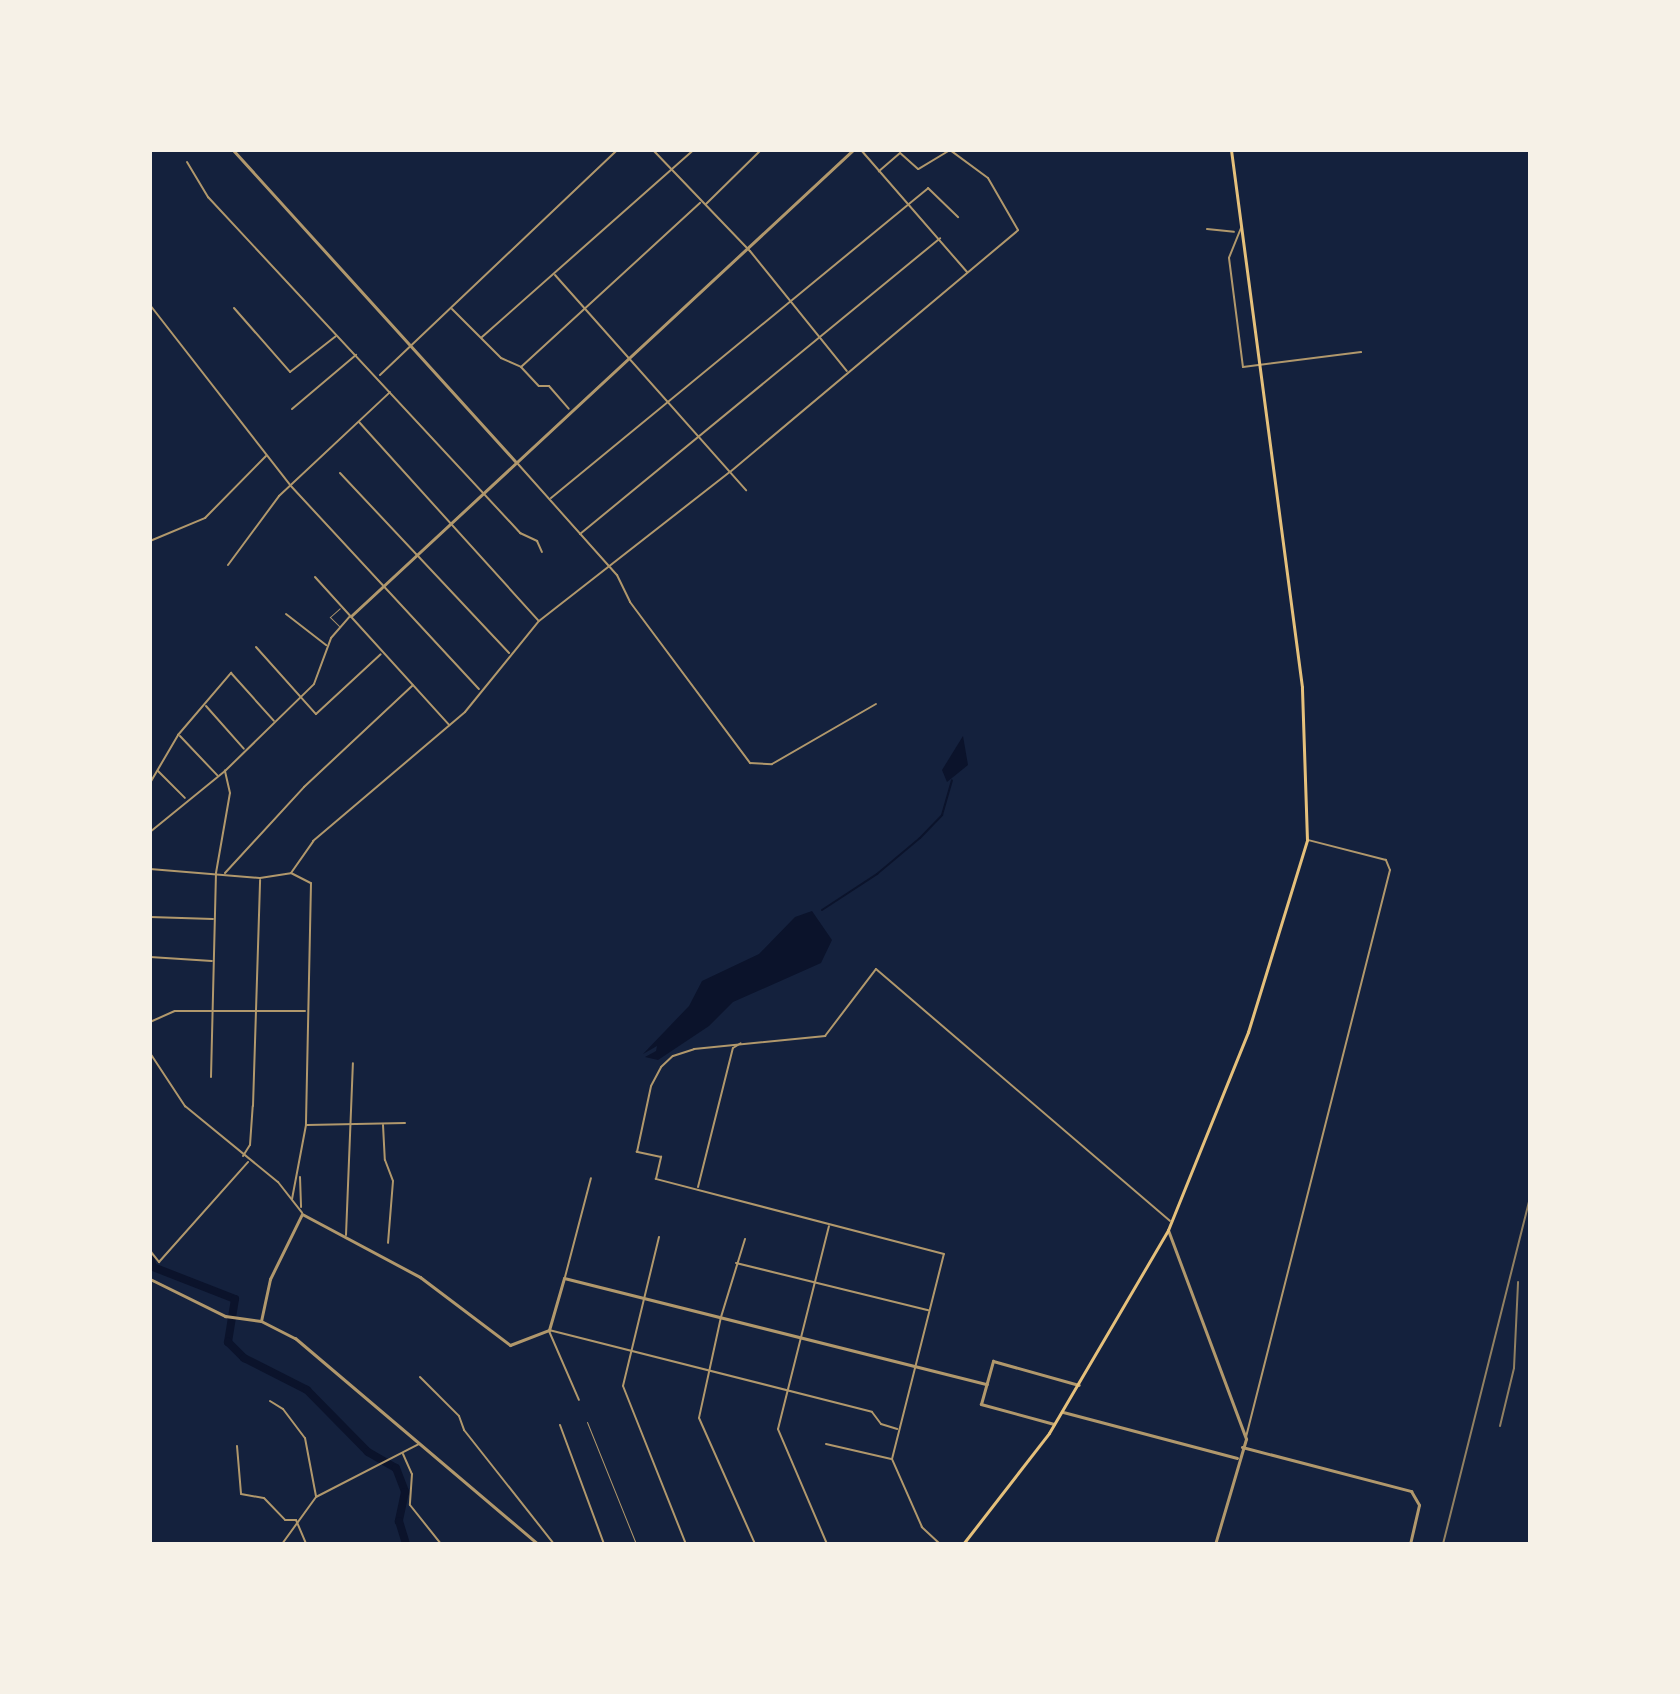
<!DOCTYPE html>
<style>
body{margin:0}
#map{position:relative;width:1680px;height:1694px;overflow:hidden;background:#14213d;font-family:"Sofia Sans Condensed",sans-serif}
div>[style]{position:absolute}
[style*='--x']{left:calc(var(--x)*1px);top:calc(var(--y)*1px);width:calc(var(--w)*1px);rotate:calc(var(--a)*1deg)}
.water>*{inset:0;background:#0b132b}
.stream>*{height:2px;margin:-1px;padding:0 1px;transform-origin:1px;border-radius:1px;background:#0b132b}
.river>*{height:8px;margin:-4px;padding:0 4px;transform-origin:4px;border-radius:4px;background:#0b132b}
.service>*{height:1px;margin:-0.5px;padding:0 0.5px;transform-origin:0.5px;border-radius:0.5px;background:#b1986c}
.minor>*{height:2px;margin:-1px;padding:0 1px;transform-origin:1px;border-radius:1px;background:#b1986c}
.tertiary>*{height:3px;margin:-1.5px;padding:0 1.5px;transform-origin:1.5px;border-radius:1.5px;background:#b1986c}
.primary>*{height:3px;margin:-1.5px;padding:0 1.5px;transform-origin:1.5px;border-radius:1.5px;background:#e5c07b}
.rail>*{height:2px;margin:-1px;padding:0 1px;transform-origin:1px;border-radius:1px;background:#918062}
span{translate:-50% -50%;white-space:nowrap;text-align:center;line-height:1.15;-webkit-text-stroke:7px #f6f1e7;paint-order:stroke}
.frame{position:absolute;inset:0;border:152px solid #f6f1e7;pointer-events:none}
</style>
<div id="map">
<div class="water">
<i style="clip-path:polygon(963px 736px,968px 765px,947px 782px,942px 770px)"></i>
<i style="clip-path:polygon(812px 911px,832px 940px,821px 963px,733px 1002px,709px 1026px,658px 1060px,645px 1057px,656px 1051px,657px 1046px,643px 1054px,689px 1006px,702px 981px,759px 954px,795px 917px)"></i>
</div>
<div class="stream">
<i style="--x:822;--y:910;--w:66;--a:-33.2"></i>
<i style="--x:877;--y:874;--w:56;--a:-39.9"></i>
<i style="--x:920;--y:838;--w:32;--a:-46"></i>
<i style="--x:942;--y:815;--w:36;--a:-74"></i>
</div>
<div class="river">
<i style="--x:150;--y:1257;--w:10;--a:73"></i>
<i style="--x:153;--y:1267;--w:88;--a:21.3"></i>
<i style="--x:235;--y:1299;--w:44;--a:99.2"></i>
<i style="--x:228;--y:1342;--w:23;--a:45"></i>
<i style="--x:244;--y:1358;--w:71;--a:26.9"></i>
<i style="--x:307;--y:1390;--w:87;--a:45.5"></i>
<i style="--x:368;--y:1452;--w:32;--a:30"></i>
<i style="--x:396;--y:1468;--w:26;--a:69"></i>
<i style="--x:405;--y:1492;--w:30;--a:102"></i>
<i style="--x:399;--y:1521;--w:24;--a:73"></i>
</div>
<div class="service">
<i style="--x:339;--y:626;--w:13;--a:-135"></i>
<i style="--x:330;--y:617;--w:13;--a:-42"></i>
<i style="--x:587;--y:1422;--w:131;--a:68.1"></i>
</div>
<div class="minor">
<i style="--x:653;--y:150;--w:140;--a:46.2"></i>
<i style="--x:750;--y:251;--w:154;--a:51.1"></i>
<i style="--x:861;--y:150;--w:162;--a:49"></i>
<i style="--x:187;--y:162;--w:41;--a:59"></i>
<i style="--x:208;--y:197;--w:459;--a:47.1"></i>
<i style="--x:520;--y:533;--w:19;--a:25"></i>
<i style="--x:537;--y:541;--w:12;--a:66"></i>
<i style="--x:706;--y:204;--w:77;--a:-44.5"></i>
<i style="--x:1241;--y:228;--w:32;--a:112"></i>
<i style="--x:1229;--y:258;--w:110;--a:82.7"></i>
<i style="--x:1243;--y:367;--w:119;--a:-7.2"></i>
<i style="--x:1207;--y:229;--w:27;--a:6"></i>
<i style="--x:555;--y:275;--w:288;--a:48.4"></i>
<i style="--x:150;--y:305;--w:228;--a:52.1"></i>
<i style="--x:290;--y:485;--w:278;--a:47.2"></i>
<i style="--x:234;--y:308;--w:85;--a:48.8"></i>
<i style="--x:290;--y:372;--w:58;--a:-38"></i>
<i style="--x:452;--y:309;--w:69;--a:45"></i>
<i style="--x:501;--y:358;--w:22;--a:24"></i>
<i style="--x:521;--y:367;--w:26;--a:47"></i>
<i style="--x:539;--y:386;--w:10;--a:0"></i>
<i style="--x:549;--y:386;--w:30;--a:49"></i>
<i style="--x:482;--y:337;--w:282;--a:-41.5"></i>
<i style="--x:521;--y:367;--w:243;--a:-42.5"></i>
<i style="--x:380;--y:375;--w:327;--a:-43.5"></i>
<i style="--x:292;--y:409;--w:84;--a:-40.2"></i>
<i style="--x:359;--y:422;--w:267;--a:47.9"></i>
<i style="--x:518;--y:464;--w:149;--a:48.3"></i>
<i style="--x:617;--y:575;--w:30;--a:64"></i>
<i style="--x:630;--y:602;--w:201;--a:53.3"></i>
<i style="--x:750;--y:763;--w:22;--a:3"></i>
<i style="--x:772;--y:764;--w:120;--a:-30"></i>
<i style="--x:340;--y:473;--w:247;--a:46.8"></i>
<i style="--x:551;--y:498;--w:488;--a:-39.4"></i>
<i style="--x:928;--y:188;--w:42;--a:44"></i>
<i style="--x:580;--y:534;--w:466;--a:-39.4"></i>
<i style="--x:150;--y:541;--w:60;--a:-22.7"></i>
<i style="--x:205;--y:518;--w:87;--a:-45.5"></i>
<i style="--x:228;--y:565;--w:86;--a:-53.5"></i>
<i style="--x:279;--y:496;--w:152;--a:-43.1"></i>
<i style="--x:315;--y:577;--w:200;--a:47.8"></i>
<i style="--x:286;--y:614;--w:51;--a:37.8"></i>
<i style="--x:256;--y:647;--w:90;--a:48.2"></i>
<i style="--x:316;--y:714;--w:88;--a:-42.7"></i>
<i style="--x:206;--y:706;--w:57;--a:48.5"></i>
<i style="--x:180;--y:736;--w:54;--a:46.5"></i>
<i style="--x:158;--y:771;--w:38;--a:45"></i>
<i style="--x:150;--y:783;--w:56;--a:-59.7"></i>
<i style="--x:178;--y:735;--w:82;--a:-49.5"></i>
<i style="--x:231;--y:673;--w:64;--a:48.1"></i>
<i style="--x:150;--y:832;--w:97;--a:-39.1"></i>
<i style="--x:225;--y:771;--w:124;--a:-44.3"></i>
<i style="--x:314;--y:684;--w:49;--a:-69.7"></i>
<i style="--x:331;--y:638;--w:29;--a:-49"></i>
<i style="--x:150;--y:869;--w:110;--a:4.7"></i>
<i style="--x:260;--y:878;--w:31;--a:-9"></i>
<i style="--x:291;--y:873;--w:22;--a:27"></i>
<i style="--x:311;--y:883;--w:242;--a:91.2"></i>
<i style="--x:306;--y:1125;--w:75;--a:100.7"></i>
<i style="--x:225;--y:873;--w:117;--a:-47.4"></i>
<i style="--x:304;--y:787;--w:149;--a:-43.1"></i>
<i style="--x:291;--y:873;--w:39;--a:-55"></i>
<i style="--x:313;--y:841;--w:199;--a:-40.3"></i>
<i style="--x:465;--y:712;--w:117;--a:-50.9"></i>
<i style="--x:539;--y:621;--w:242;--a:-38"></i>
<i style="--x:730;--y:472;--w:376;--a:-40"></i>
<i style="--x:1018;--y:230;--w:60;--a:-120"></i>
<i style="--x:988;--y:178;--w:47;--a:-143.6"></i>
<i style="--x:950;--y:150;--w:37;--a:149"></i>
<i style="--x:918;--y:169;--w:24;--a:-138"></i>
<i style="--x:900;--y:153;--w:28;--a:139"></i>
<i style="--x:150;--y:917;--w:63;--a:1.8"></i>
<i style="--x:150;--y:957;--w:62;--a:3.7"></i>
<i style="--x:150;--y:1022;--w:27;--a:-24"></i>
<i style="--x:175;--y:1011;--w:130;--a:0"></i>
<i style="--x:150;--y:1053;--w:64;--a:56.6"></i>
<i style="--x:185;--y:1106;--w:120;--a:39.3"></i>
<i style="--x:278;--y:1182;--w:39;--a:52"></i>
<i style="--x:211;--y:1077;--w:204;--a:-88.6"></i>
<i style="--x:216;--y:873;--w:81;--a:-80.1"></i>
<i style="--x:230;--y:793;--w:23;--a:-103"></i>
<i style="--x:307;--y:1125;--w:98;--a:-1.2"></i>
<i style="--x:383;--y:1125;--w:35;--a:87"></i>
<i style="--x:385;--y:1160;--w:22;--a:69"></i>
<i style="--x:393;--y:1181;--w:62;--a:94.6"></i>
<i style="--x:243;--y:1156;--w:13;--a:-58"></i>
<i style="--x:250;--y:1145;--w:39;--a:-86"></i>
<i style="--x:253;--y:1106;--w:226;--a:-88.2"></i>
<i style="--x:300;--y:1177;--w:30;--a:88"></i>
<i style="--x:698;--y:1187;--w:143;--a:-75.9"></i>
<i style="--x:733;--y:1048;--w:9;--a:-32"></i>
<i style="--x:346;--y:1235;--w:172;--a:-87.7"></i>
<i style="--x:150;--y:1236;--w:16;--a:86"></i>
<i style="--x:151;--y:1252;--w:13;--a:51"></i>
<i style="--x:159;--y:1262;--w:134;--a:-48.3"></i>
<i style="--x:659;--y:1237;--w:153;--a:103.6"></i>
<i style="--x:623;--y:1386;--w:170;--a:68.3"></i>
<i style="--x:745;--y:1239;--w:82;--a:107.1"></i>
<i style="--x:721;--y:1317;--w:103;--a:102.3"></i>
<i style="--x:699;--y:1418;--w:138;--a:66"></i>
<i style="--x:736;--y:1263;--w:198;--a:13.8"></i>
<i style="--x:565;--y:1277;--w:102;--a:-75.3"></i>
<i style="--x:549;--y:1330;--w:333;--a:14.2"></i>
<i style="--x:872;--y:1412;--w:15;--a:53"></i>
<i style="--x:881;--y:1424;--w:17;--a:17"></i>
<i style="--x:549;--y:1331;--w:75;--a:66.5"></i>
<i style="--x:420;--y:1377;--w:55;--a:45"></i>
<i style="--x:459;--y:1416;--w:15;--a:70"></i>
<i style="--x:464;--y:1430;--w:145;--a:51.7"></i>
<i style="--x:270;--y:1401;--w:15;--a:32"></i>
<i style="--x:283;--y:1409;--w:36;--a:53"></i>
<i style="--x:305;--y:1438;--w:59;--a:79.3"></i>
<i style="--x:560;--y:1425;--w:127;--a:69.7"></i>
<i style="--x:1246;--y:1437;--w:585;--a:-75.75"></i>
<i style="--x:1390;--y:870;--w:11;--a:-112"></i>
<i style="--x:1386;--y:860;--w:81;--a:-165.6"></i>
<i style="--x:826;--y:1444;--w:67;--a:13"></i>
<i style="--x:237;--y:1446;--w:48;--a:85.2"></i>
<i style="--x:241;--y:1494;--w:23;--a:10"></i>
<i style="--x:264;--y:1498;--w:30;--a:46"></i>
<i style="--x:285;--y:1520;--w:11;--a:0"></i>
<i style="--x:296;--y:1520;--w:26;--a:67"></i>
<i style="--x:403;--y:1454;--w:22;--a:66"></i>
<i style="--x:412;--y:1474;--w:31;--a:94"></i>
<i style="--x:410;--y:1505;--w:50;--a:51.5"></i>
<i style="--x:282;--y:1544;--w:58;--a:-54.1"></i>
<i style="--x:316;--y:1497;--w:116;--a:-27.2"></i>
<i style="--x:827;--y:1544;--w:125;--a:-113.1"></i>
<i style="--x:778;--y:1429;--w:209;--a:-75.9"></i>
<i style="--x:940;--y:1544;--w:25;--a:-137"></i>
<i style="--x:922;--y:1527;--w:74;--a:-113.8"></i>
<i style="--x:892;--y:1459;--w:211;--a:-75.8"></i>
<i style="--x:944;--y:1254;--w:298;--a:-165.4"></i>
<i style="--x:656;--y:1179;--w:23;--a:-77"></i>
<i style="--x:661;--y:1157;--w:25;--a:-168"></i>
<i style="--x:637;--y:1152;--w:67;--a:-78"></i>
<i style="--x:651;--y:1086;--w:21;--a:-62"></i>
<i style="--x:661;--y:1067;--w:16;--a:-43"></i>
<i style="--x:673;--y:1056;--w:22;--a:-18"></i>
<i style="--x:694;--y:1049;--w:132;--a:-5.7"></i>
<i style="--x:825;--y:1036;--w:84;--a:-52.7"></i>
<i style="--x:876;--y:969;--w:387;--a:40.6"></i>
</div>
<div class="tertiary">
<i style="--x:233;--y:150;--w:420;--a:47.8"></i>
<i style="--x:351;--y:616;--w:685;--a:-42.87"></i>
<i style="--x:1168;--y:1230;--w:223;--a:69.5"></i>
<i style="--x:1246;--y:1439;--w:109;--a:106.4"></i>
<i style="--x:150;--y:1279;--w:84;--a:26.3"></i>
<i style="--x:225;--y:1316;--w:36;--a:8"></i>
<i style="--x:261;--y:1321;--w:38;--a:27"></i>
<i style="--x:295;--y:1338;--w:319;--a:40.3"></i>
<i style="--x:261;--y:1321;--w:43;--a:-77.9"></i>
<i style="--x:270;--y:1279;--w:72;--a:-63.8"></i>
<i style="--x:302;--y:1214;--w:134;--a:28.1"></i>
<i style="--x:420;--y:1277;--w:113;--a:37.1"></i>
<i style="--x:510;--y:1345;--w:42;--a:-21"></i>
<i style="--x:549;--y:1330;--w:54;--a:-73.9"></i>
<i style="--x:564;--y:1278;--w:436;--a:14.1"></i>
<i style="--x:1063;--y:1412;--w:180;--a:14.8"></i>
<i style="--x:1054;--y:1424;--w:76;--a:-164.7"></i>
<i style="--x:981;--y:1404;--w:45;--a:-74.4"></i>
<i style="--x:993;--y:1361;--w:89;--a:15.6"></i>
<i style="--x:1242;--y:1447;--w:175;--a:14.6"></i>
<i style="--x:1411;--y:1491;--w:16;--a:60"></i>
<i style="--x:1419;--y:1505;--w:40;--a:103"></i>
</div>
<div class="primary">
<i style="--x:963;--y:1544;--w:140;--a:-52.2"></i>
<i style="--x:1049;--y:1433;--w:235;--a:-59.6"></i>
<i style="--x:1168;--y:1230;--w:214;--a:-68"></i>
<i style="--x:1248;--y:1032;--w:201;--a:-72.9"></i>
<i style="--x:1307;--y:840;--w:153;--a:-91.9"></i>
<i style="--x:1302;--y:687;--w:542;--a:-97.53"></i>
</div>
<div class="rail">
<i style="--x:1500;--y:1426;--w:60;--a:-76.4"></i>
<i style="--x:1514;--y:1368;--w:86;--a:-87.3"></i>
<i style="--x:1443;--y:1544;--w:358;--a:-75.9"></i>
</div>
<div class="frame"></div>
</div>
